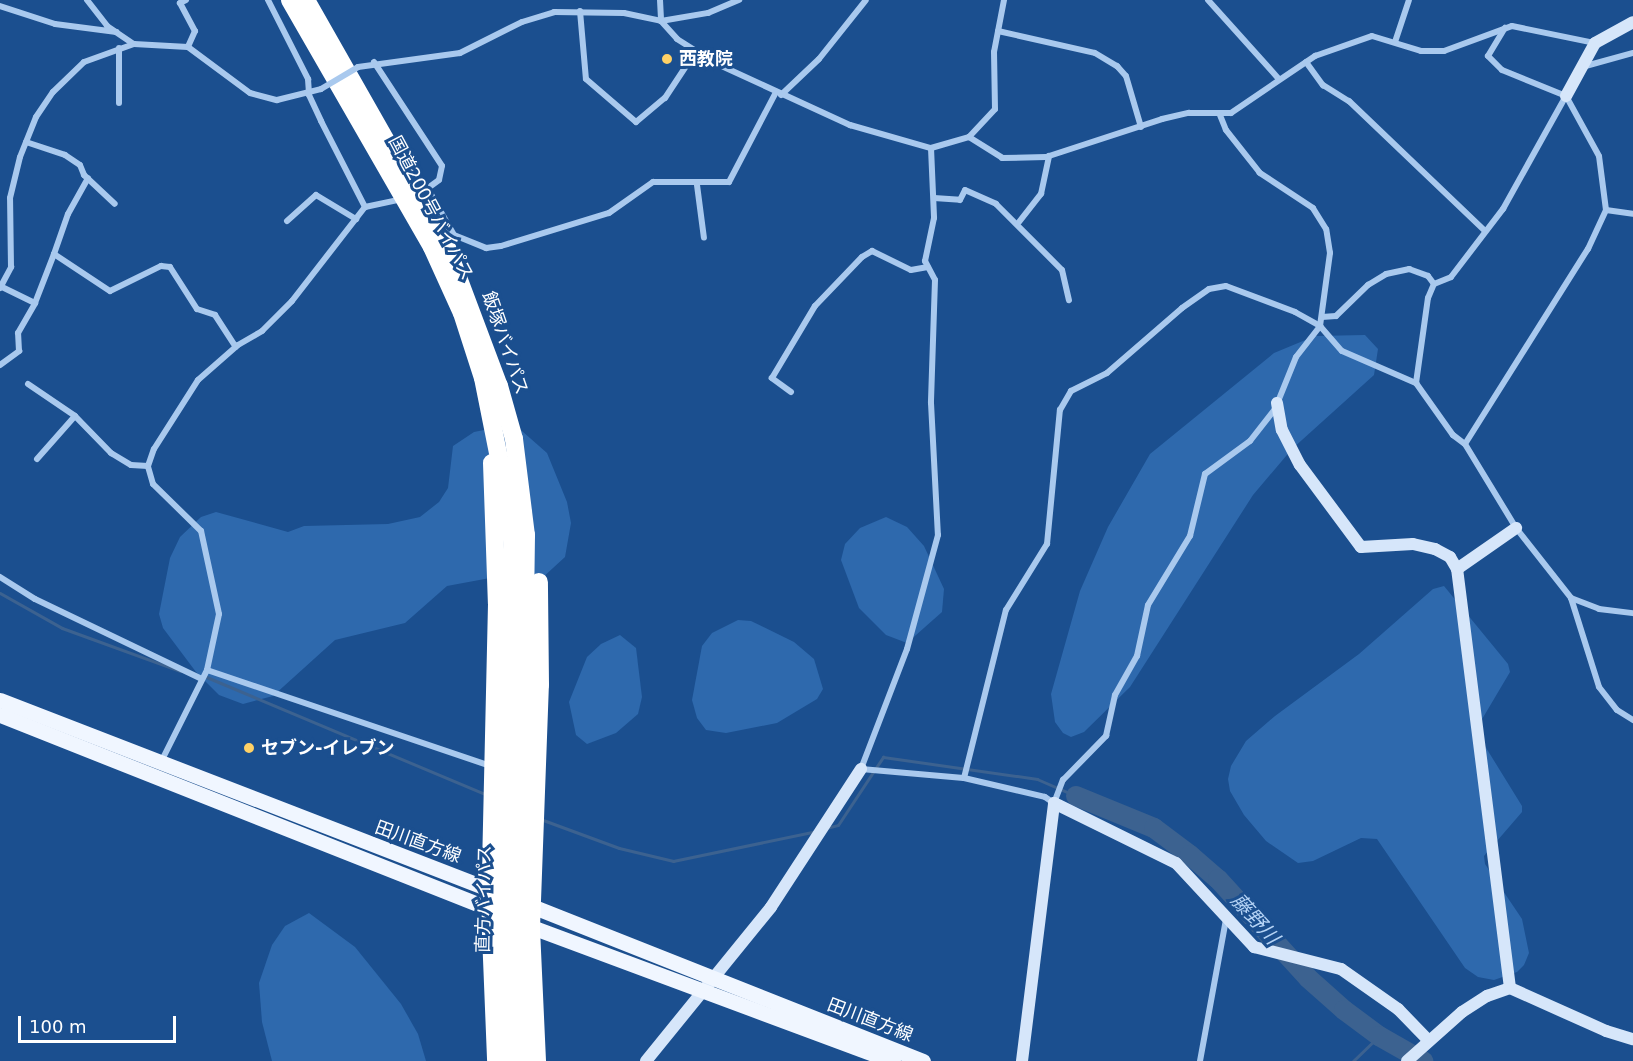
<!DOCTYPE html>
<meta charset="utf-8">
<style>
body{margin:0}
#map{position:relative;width:1633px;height:1061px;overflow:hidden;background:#1b4f8f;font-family:"DejaVu Sans","Noto Sans JP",sans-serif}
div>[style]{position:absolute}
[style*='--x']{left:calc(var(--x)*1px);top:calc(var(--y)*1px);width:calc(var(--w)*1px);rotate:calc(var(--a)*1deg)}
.green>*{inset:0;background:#2e69ad}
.stream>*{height:3px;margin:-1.5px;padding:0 1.5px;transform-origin:1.5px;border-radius:1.5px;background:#3c6290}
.river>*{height:20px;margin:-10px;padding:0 10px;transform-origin:10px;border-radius:10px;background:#3c6290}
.street>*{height:6px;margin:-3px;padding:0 3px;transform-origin:3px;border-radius:3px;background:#a9c9ee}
.secondary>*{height:12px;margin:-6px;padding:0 6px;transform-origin:6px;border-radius:6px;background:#d6e6fa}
.primary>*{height:15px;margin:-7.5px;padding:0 7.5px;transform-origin:7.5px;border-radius:7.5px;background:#f0f6ff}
.highway>*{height:18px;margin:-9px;padding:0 9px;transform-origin:9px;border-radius:9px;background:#fff}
.street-bridge>*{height:6px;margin:-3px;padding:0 3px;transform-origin:3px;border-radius:3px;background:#a9c9ee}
.highway-bridge>*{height:18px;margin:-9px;padding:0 9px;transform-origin:9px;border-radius:9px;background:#fff}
.dots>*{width:16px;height:16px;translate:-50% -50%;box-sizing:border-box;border:3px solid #1b4f8f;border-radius:50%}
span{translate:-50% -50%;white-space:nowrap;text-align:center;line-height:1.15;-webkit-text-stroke:6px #1b4f8f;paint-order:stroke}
.poi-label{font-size:18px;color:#fff;font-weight:700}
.left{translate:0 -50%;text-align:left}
.street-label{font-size:18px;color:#fff}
.water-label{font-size:20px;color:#b5d3f5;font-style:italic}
.scale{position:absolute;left:18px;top:1016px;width:158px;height:27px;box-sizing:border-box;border:3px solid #fff;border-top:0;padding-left:8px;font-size:18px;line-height:21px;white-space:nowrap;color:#fff;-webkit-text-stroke:4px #1b4f8f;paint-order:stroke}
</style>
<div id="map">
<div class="green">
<i style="clip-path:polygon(1365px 335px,1378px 349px,1374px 375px,1292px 449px,1253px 495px,1130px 687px,1084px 732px,1071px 737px,1063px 733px,1055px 722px,1051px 694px,1080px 591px,1108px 527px,1150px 454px,1274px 353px,1315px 336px)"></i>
<i style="clip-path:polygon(514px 424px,547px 453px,567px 502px,571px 523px,565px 557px,541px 579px,490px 578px,447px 586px,405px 623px,335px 640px,273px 696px,243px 704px,219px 695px,196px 672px,163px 628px,159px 614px,170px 558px,180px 537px,201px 517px,216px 512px,288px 532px,304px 526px,388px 524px,420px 517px,439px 502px,448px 488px,453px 446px,474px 432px)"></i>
<i style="clip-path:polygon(886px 517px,907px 527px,924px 546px,944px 589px,942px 612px,907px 643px,886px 635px,859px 608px,841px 560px,845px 544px,860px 528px)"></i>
<i style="clip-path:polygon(1444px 586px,1508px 664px,1510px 672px,1478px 726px,1480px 738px,1522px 806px,1522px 812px,1484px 856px,1485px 864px,1522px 919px,1529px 953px,1524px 965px,1517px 972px,1494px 980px,1478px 977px,1465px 968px,1377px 839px,1361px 838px,1313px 861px,1298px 863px,1266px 841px,1244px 815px,1230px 791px,1228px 779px,1231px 766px,1246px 741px,1275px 716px,1359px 654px,1433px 589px)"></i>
<i style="clip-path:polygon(738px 620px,751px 621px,794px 642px,814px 659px,823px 689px,817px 699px,777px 723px,726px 733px,706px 730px,697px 718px,692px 700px,702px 646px,712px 633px)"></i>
<i style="clip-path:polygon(620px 635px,636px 648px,642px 697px,638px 714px,616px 733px,587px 744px,576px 735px,569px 702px,587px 657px,601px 644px)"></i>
<i style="clip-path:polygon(309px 913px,355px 947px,401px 1004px,418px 1034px,426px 1061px,272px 1061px,262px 1022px,259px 983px,272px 945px,285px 926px)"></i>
</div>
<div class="stream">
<i style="--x:0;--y:593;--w:71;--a:29.4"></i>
<i style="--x:62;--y:628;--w:126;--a:20"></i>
<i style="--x:204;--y:676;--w:305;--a:22.8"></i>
<i style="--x:543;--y:820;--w:81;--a:20.2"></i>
<i style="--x:619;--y:848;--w:56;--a:13.5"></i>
<i style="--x:673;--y:861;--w:147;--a:-11.8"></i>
<i style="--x:826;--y:828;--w:12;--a:-14"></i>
<i style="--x:838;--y:825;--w:82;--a:-56.5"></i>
<i style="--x:883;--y:757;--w:156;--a:8.1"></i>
<i style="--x:1037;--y:779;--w:43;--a:23.6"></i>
<i style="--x:1353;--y:1061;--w:36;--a:-44"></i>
</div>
<div class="river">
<i style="--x:1076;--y:796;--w:84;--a:22.3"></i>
<i style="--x:1154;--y:828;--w:45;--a:36.9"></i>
<i style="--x:1190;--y:855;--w:37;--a:41"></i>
<i style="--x:1218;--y:879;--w:134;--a:47.7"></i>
<i style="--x:1308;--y:978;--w:48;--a:41.6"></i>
<i style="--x:1344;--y:1010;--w:44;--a:36.6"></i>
<i style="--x:1379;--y:1036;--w:51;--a:29.6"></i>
</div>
<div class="street">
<i style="--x:87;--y:0;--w:33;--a:52"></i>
<i style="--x:107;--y:26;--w:32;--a:34"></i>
<i style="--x:134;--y:44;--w:54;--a:3.2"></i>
<i style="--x:186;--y:0;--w:7;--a:153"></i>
<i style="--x:180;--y:3;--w:32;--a:62"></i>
<i style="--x:195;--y:31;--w:17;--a:114"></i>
<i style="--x:188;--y:47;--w:77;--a:36.6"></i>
<i style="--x:250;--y:93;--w:28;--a:15"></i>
<i style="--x:277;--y:100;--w:45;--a:-14"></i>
<i style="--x:268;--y:0;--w:89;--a:63.1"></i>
<i style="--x:308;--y:79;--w:16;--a:86"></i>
<i style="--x:309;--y:95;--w:29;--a:65"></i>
<i style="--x:321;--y:121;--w:97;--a:62.9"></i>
<i style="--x:660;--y:0;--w:21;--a:87"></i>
<i style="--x:661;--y:21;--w:24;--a:48"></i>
<i style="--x:677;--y:39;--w:45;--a:32.3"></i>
<i style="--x:715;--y:63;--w:149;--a:24.7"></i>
<i style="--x:850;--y:125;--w:84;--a:15.9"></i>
<i style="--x:931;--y:148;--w:40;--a:-16"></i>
<i style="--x:969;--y:137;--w:38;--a:-47"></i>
<i style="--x:995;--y:109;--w:57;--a:-91"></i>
<i style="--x:994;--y:52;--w:53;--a:-79.1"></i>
<i style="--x:1208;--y:0;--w:106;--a:48.1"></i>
<i style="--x:0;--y:6;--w:58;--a:18.1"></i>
<i style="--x:55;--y:24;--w:62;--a:7.5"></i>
<i style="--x:580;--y:11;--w:68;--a:85"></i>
<i style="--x:586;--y:79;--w:66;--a:40.7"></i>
<i style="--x:636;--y:122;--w:38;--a:-40"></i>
<i style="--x:665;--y:98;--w:56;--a:-56.6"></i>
<i style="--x:998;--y:31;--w:99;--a:12.8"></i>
<i style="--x:1095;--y:53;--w:26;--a:31"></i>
<i style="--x:1117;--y:66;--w:13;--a:48"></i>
<i style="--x:1126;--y:76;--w:53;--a:73.6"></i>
<i style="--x:1395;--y:42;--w:44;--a:-71.6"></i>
<i style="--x:119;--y:48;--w:55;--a:90"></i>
<i style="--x:374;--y:62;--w:124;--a:56.8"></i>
<i style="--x:442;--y:166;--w:14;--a:102"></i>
<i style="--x:439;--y:180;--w:17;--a:144"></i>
<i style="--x:1306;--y:62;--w:29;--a:54"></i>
<i style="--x:1323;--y:85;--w:31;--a:32"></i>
<i style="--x:1349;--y:101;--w:188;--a:43.7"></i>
<i style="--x:358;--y:67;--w:103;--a:-7.8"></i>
<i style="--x:460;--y:53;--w:69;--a:-26.6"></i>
<i style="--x:522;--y:22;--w:34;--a:-17"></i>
<i style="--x:554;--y:12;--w:70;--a:0.8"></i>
<i style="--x:624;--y:13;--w:38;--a:12"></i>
<i style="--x:661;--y:21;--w:48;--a:-9.7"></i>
<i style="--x:708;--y:13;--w:34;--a:-23"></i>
<i style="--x:1582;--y:67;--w:53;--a:-15.4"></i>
<i style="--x:781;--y:95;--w:52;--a:-43.5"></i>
<i style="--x:819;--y:59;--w:75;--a:-51.5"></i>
<i style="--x:969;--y:137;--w:39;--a:32"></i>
<i style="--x:1002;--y:158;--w:44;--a:-1.3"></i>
<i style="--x:1046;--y:157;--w:122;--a:-18.1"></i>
<i style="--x:1162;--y:119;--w:28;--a:-13"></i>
<i style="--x:1189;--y:113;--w:42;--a:0"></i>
<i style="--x:1231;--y:113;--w:102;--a:-34.2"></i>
<i style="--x:1315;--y:56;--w:60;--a:-19.3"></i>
<i style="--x:1372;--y:36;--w:51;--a:17"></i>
<i style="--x:1421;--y:51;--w:23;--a:0"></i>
<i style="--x:1444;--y:51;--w:72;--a:-20.2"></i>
<i style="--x:1512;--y:26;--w:85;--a:11.6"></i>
<i style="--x:26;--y:142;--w:41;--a:18.4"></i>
<i style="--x:65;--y:155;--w:18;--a:34"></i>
<i style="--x:80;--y:165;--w:11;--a:68"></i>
<i style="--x:84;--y:175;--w:42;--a:43.1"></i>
<i style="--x:931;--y:148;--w:70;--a:87.5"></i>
<i style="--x:934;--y:218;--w:44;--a:101.8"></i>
<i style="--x:925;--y:261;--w:21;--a:62"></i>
<i style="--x:935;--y:280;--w:123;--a:91.9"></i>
<i style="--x:931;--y:403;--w:132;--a:87"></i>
<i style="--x:938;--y:535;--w:118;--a:105.2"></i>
<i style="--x:907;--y:649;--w:129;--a:111"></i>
<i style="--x:861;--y:769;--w:103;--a:5"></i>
<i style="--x:964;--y:778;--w:83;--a:13.2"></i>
<i style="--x:1045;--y:797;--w:11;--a:34"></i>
<i style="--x:1054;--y:803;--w:25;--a:-69"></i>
<i style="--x:1063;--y:780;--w:62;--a:-45.7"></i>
<i style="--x:1106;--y:736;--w:42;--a:-77.6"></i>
<i style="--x:1115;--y:695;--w:45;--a:-60.6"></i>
<i style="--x:1137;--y:656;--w:52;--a:-77.8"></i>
<i style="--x:1148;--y:605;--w:81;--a:-58.7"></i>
<i style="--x:1190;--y:536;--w:64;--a:-76.4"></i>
<i style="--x:1205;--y:474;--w:56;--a:-36.3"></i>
<i style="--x:1250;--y:441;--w:41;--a:-52"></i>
<i style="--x:1275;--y:409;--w:56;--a:-68"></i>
<i style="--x:1296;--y:357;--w:39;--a:-52"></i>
<i style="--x:1320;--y:326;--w:74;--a:-82.2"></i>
<i style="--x:1330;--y:253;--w:24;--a:-99"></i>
<i style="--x:1326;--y:229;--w:25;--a:-122"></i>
<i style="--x:1313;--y:208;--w:64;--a:-146.6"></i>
<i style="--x:1260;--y:173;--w:55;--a:-128.3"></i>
<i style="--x:1226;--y:130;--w:16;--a:-112"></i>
<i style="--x:697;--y:185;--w:53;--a:82.5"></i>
<i style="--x:428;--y:189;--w:53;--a:60.5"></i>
<i style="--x:454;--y:235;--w:35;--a:22"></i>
<i style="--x:486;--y:248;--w:15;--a:-8"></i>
<i style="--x:501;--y:246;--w:113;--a:-17"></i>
<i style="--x:609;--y:213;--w:54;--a:-35.2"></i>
<i style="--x:653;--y:182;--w:76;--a:0"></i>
<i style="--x:729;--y:182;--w:102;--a:-62.4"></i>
<i style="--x:934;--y:198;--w:26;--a:4"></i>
<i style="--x:960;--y:200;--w:11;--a:-63"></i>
<i style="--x:965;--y:190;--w:34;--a:24"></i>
<i style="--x:996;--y:204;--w:93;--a:45"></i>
<i style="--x:1062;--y:270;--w:31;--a:77"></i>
<i style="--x:1606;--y:210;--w:27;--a:8"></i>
<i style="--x:287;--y:221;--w:39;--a:-42"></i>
<i style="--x:316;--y:195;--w:47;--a:31"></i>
<i style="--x:1019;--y:222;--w:36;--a:-52"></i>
<i style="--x:1041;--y:194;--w:39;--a:-78"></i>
<i style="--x:54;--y:254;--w:42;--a:-70.7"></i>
<i style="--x:68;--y:214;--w:41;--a:-60.9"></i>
<i style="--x:2;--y:287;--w:37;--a:26"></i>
<i style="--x:35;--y:303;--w:53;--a:-68.8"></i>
<i style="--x:54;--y:254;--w:67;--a:33.5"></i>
<i style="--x:110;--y:291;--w:57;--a:-26.1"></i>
<i style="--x:161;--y:266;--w:9;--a:6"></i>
<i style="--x:170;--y:267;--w:50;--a:57.3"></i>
<i style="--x:197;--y:309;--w:19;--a:18"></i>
<i style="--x:215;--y:315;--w:38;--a:57"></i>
<i style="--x:0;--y:288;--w:24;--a:-62"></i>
<i style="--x:11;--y:267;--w:69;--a:-90.8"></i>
<i style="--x:10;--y:198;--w:42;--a:-76.3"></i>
<i style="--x:20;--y:157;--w:43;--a:-68.2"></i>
<i style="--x:36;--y:117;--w:30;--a:-56"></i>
<i style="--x:53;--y:92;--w:43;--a:-44.1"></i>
<i style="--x:84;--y:62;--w:53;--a:-19.8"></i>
<i style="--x:1322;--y:317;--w:14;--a:-4"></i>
<i style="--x:1336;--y:316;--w:45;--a:-44.1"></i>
<i style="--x:1368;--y:285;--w:21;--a:-31"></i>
<i style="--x:1386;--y:274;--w:24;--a:-12"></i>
<i style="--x:1409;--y:269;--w:20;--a:20"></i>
<i style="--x:1428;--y:276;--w:10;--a:53"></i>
<i style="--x:0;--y:365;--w:24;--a:-36"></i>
<i style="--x:19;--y:351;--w:18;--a:-93"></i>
<i style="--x:18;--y:333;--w:34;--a:-60"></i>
<i style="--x:1416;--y:383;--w:86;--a:-82"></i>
<i style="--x:1428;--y:298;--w:15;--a:-67"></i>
<i style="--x:1434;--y:284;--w:18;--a:-22"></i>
<i style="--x:1451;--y:277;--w:86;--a:-52.6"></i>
<i style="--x:1503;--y:209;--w:129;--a:-60.9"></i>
<i style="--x:28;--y:384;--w:57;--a:34.2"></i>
<i style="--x:791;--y:392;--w:24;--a:-144"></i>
<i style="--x:772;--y:378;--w:84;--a:-59.2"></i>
<i style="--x:815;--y:306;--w:68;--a:-46.2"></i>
<i style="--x:862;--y:257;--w:12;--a:-31"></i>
<i style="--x:872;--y:251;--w:43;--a:26"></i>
<i style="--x:911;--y:270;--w:17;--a:-10"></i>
<i style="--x:1465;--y:444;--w:231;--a:-57.8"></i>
<i style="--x:1588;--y:249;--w:43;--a:-65.2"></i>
<i style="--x:1606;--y:210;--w:54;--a:-97.4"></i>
<i style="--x:1599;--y:156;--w:68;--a:-118.8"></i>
<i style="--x:1566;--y:96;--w:69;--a:-157.9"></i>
<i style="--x:1502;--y:70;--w:20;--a:-135"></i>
<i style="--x:1488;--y:56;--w:33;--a:-59"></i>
<i style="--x:37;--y:459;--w:57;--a:-48.5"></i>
<i style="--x:75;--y:416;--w:52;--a:45.8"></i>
<i style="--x:111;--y:453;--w:23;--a:31"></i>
<i style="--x:131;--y:465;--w:17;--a:3"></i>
<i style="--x:0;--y:577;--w:41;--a:32.2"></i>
<i style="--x:35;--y:599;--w:185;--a:25.6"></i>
<i style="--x:1571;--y:598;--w:30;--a:21"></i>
<i style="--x:1599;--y:609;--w:34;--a:7"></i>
<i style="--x:207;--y:670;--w:299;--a:18.7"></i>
<i style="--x:161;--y:762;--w:103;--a:-63.4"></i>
<i style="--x:207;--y:670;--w:57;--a:-77.9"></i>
<i style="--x:219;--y:614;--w:85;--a:-102.2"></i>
<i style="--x:201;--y:531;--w:67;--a:-135.6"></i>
<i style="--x:153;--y:484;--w:19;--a:-106"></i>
<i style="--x:148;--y:466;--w:18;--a:-71"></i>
<i style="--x:154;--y:449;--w:82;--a:-57.5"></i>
<i style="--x:198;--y:380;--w:53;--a:-41.2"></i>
<i style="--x:238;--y:345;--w:28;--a:-30"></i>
<i style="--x:262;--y:331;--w:42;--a:-45"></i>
<i style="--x:292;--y:301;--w:119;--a:-52.2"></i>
<i style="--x:365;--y:207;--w:39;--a:-12"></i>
<i style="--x:964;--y:778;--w:173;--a:-76"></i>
<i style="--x:1006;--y:610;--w:78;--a:-58.2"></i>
<i style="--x:1047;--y:544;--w:135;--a:-84.5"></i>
<i style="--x:1060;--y:410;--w:22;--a:-60"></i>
<i style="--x:1071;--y:391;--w:40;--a:-26.6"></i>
<i style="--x:1107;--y:373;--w:99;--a:-40.9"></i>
<i style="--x:1182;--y:308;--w:33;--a:-35"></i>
<i style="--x:1209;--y:289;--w:17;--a:-10"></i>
<i style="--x:1226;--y:286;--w:74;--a:20.6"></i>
<i style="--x:1295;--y:312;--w:29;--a:29"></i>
<i style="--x:1320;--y:326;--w:33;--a:49"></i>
<i style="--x:1342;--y:351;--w:81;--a:23.4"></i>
<i style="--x:1416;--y:383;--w:64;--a:54.6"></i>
<i style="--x:1453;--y:435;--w:15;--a:37"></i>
<i style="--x:1465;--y:444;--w:98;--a:58.7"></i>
<i style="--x:1516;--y:528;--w:89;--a:51.8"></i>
<i style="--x:1571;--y:598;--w:93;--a:72.5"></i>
<i style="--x:1599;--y:687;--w:29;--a:52"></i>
<i style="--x:1617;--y:710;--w:19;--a:32"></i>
<i style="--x:1200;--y:1061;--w:144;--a:-79.6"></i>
</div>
<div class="secondary">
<i style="--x:1566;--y:96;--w:60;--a:-61.3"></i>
<i style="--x:1595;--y:43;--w:43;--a:-28.9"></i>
<i style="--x:1277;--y:403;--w:27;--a:80"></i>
<i style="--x:1282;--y:430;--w:39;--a:63"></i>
<i style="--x:1300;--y:465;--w:102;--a:53.4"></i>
<i style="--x:1361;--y:547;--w:52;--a:-3.3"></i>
<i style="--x:1413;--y:544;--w:23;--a:13"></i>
<i style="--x:1435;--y:549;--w:17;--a:28"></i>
<i style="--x:1450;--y:557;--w:14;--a:60"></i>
<i style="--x:1510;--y:988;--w:422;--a:-97.2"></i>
<i style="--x:1457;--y:569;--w:72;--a:-34.8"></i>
<i style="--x:646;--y:1061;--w:198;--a:-50.9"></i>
<i style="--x:771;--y:907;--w:165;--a:-56.9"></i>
<i style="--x:1022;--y:1061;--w:260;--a:-82.9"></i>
<i style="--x:1054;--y:803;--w:136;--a:26.2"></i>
<i style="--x:1176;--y:863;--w:115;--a:47.1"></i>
<i style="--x:1254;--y:947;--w:90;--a:14.2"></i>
<i style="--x:1341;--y:969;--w:70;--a:35.1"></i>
<i style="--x:1398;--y:1009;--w:43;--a:45.9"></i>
<i style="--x:1407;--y:1061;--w:74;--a:-41.7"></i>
<i style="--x:1462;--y:1012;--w:30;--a:-33"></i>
<i style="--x:1487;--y:996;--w:24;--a:-19"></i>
<i style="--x:1510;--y:988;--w:105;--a:24.1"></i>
<i style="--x:1606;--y:1031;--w:28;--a:17"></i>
</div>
<div class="primary">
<i style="--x:0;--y:700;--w:535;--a:21.15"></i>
<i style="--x:0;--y:715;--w:538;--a:21.6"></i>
<i style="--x:524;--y:903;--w:429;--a:21.6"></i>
<i style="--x:521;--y:923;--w:397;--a:20.4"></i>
</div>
<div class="highway">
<i style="--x:290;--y:0;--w:285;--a:60.1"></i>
<i style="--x:432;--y:247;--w:72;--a:65.6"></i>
<i style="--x:462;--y:313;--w:68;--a:72.1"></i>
<i style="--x:483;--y:378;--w:138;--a:78.7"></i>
<i style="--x:510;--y:513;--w:40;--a:85.7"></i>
<i style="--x:513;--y:553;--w:184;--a:91.2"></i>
<i style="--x:306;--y:0;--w:285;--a:60.4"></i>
<i style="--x:447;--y:248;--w:147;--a:69.4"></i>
<i style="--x:499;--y:386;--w:55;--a:74.2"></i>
<i style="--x:514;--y:439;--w:97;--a:82.9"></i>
<i style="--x:526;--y:535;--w:204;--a:90.8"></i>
<i style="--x:492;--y:463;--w:141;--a:88"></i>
<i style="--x:497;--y:604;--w:305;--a:91.3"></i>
<i style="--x:490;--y:909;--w:152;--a:87.7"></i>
<i style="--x:537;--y:1061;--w:133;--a:-92.6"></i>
<i style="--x:531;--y:928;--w:243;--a:-87.9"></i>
<i style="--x:540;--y:685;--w:103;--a:-90.6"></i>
</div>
<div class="street-bridge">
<i style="--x:321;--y:89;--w:43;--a:-30.7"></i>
</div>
<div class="highway-bridge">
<i style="--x:509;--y:1061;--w:89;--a:-93.9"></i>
<i style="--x:503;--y:972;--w:235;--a:-88.5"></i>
<i style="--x:523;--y:1061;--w:81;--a:-94.2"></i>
<i style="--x:517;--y:980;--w:241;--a:-88.6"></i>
</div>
<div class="dots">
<i style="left:667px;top:59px;background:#ffd166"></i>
<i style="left:249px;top:748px;background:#ffd166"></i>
</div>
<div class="poi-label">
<span class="left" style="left:679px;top:59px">西教院</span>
<span class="left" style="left:261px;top:748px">セブン-イレブン</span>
</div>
<div class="street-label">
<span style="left:431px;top:208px;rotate:62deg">国道200号バイパス</span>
<span style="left:505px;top:343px;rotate:71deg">飯塚バイパス</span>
<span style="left:418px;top:842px;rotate:20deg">田川直方線</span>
<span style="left:484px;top:899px;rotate:-89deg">直方バイパス</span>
<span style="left:870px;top:1020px;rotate:21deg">田川直方線</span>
</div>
<div class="water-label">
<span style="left:1255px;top:919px;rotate:48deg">藤野川</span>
</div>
<div class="scale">100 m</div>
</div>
